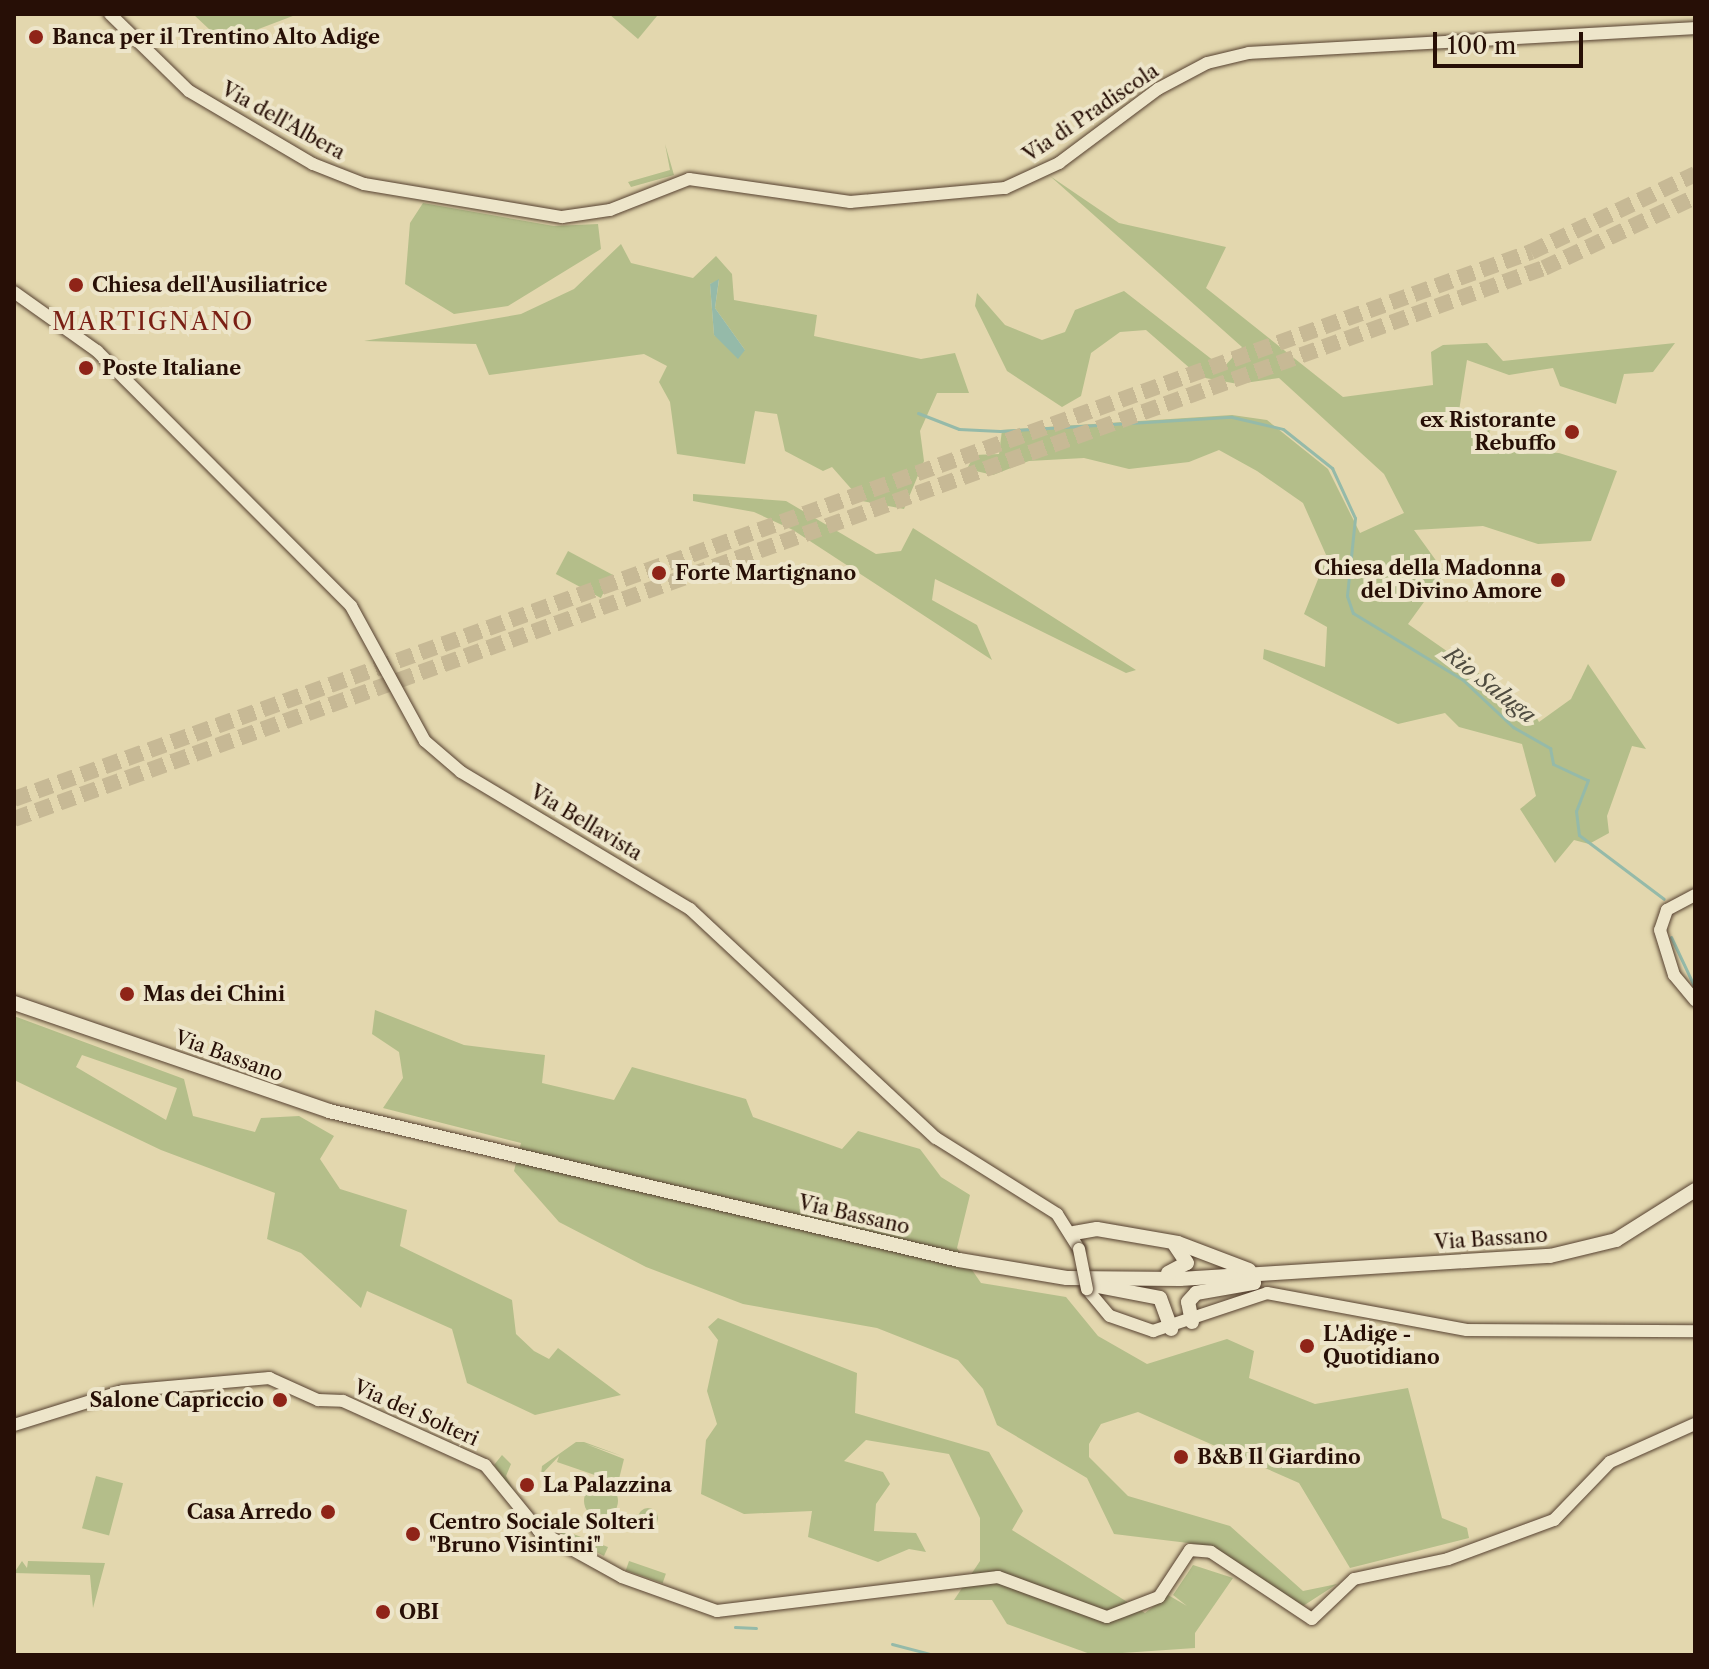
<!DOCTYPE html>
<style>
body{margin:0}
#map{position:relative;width:1709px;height:1669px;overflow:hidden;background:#e3d7ae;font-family:"Libre Caslon Text",serif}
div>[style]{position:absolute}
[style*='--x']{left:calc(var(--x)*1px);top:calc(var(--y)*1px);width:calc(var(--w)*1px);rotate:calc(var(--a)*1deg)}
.green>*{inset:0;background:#b4be8a;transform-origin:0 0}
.round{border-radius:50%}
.water>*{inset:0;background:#95baa9}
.stream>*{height:3px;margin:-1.5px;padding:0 1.5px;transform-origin:1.5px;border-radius:1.5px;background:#95baa9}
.trunk-tunnel>*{height:16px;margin-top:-8px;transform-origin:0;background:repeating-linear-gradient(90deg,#c7b995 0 16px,transparent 0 24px)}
.roads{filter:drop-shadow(0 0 2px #564130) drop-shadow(0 0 2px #564130)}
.tertiary>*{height:12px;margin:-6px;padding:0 6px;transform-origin:6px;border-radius:6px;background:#ede5ca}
.secondary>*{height:14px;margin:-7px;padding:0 7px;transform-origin:7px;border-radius:7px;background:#ede5ca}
.bridges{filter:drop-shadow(0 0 2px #564130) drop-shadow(0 0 2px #564130)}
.tertiary-bridge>*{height:12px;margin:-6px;padding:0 6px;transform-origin:6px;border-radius:6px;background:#ede5ca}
.dots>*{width:22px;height:22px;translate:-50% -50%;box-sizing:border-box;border:4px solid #ede5ca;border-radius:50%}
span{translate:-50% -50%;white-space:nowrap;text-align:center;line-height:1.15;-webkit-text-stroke:8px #ede5ca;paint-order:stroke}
.poi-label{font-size:20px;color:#270f06;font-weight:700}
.left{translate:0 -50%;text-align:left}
.right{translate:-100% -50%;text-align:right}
.street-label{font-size:20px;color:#270f06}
.water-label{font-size:22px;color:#4e4b3f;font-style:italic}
.quarter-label{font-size:24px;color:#7a1f14;letter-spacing:2px}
.frame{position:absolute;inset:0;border:16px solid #270f06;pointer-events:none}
.scale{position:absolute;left:1433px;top:32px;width:150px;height:36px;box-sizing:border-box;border:4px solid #270f06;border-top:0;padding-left:10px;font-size:24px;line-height:28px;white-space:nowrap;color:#270f06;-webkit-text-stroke:6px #ede5ca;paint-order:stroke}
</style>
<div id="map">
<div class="green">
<i style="clip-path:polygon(193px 14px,298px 14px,209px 48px,210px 30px)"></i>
<i style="clip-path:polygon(609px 14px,655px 14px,657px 16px,638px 39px)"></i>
<i style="clip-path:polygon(665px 144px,674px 175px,631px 187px,628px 182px,670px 170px)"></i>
<i style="clip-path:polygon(1050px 176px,1119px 223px,1226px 247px,1206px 288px,1343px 397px,1433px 385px,1431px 352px,1443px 345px,1487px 343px,1503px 361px,1675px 343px,1653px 372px,1624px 374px,1616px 404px,1560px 386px,1553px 368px,1509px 375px,1467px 360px,1459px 411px,1488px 415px,1491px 448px,1559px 453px,1617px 471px,1591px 541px,1538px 544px,1483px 526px,1414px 530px,1445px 573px,1408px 624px,1533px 711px,1539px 722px,1571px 699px,1588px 664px,1646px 749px,1632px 746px,1607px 816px,1609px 833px,1589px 844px,1574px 840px,1555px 863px,1520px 809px,1536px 796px,1522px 744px,1459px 727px,1445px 713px,1398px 724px,1263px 659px,1264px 649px,1325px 667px,1327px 627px,1304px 614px,1327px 557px,1303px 503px,1257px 471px,1219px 450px,1189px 462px,1129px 469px,1084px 458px,1029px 461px,993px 475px,967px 469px,974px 455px,999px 454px,1002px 430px,1232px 415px,1267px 420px,1328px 469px,1360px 533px,1404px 513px,1384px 474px,1279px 378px,1238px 384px,1200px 377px,1146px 330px,1120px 332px,1091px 353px,1081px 396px,1062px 407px,1007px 371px,975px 306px,977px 293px,1005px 325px,1042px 340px,1065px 332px,1075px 310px,1124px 291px,1223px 368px,1242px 347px)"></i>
<i style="clip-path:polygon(423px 203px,554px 226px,598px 224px,601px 249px,508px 306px,454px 314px,405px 284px,410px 223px)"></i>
<i style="clip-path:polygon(evenodd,621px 244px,631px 263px,693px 278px,716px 256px,732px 274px,734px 300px,817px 315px,814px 336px,921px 359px,955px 353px,969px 393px,937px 393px,920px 431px,924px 461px,904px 509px,862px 501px,832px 467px,823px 471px,785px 451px,777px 414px,755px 411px,745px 464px,677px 454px,670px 402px,659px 382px,667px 366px,644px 354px,489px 375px,476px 344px,364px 341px,521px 314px,574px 289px,621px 244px,719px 280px,715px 308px,745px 350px,714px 335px,710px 284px,719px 280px)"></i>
<i style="clip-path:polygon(693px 494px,786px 501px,876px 554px,901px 551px,913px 528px,1136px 670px,1126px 673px,935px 579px,932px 600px,977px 625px,992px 660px,793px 530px,754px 512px,693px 501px)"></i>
<i style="left:568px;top:551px;width:51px;height:26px;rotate:28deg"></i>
<i style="clip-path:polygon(375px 1010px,464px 1045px,545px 1055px,542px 1083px,614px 1100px,632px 1067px,746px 1099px,753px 1117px,842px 1149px,858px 1131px,920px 1149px,941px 1177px,970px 1195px,957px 1248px,981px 1283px,1066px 1297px,1098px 1336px,1147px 1364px,1227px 1339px,1254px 1351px,1249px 1378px,1315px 1404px,1408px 1388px,1442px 1518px,1467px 1528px,1469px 1538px,1350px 1568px,1299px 1483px,1138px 1412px,1101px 1424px,1089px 1444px,1089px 1457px,1128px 1496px,1230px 1526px,1303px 1591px,1337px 1584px,1303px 1606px,1213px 1546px,1114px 1534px,1087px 1478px,997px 1425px,983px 1389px,958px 1360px,877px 1328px,743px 1304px,646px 1267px,559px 1222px,514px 1171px,521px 1143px,383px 1108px,403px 1078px,399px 1052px,372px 1034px)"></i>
<i style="clip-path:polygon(evenodd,14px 1016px,184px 1079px,193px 1116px,255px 1132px,261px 1118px,299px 1116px,334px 1136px,320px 1159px,340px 1189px,407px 1210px,400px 1246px,512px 1300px,516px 1334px,534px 1351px,549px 1359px,558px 1348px,621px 1395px,535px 1415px,467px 1383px,452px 1329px,367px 1291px,361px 1308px,301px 1253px,267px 1239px,275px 1193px,161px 1150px,14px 1080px,14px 1016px,82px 1055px,177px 1088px,166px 1120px,76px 1067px,82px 1055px)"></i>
<i style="clip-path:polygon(718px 1318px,857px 1373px,855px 1413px,989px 1452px,1023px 1511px,1012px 1530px,1145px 1613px,1168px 1595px,1187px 1606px,1173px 1595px,1193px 1565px,1233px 1578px,1195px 1633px,1195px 1648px,1093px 1655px,1007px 1624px,992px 1600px,954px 1600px,980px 1561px,980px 1518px,949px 1454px,866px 1440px,844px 1461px,883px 1472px,890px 1484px,876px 1504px,874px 1531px,916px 1533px,926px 1552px,909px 1549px,878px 1562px,808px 1537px,812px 1511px,744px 1514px,701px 1494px,706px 1440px,717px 1424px,707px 1391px,718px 1340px,708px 1327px)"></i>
<i style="clip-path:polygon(576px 1442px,584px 1442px,622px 1456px,586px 1444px,624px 1459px,618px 1483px,557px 1462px,559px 1456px,541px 1475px,542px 1466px)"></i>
<i style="clip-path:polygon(502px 1455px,511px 1464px,506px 1476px,521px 1504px,494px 1465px)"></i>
<i style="left:96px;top:1476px;width:28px;height:54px;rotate:15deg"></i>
<i class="round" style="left:584px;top:1484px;width:34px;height:34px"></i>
<i class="round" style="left:638px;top:1508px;width:20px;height:20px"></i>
<i style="clip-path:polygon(557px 1528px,608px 1547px,604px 1556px,556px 1531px)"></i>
<i style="clip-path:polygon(22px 1561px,27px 1568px,28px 1561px,105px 1563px,93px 1608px,90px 1575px,14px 1573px)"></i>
<i style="left:629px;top:1561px;width:39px;height:10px;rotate:19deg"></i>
</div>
<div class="water">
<i style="clip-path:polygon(719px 279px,715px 308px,745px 350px,738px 359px,714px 335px,710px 284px)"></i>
</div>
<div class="stream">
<i style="--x:918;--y:413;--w:44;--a:21.3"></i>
<i style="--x:959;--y:429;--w:41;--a:2.8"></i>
<i style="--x:1000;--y:431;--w:232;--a:-3.5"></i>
<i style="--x:1232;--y:417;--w:52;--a:13.2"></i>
<i style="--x:1283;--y:429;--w:63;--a:38.5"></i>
<i style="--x:1332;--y:468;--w:55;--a:65.3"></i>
<i style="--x:1355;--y:518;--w:78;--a:95.9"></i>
<i style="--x:1347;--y:596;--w:18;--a:71"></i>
<i style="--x:1353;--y:613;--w:129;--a:31.3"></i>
<i style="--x:1463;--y:680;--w:69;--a:43.2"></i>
<i style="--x:1513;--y:727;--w:43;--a:29.6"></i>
<i style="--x:1550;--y:748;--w:16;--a:79"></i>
<i style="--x:1553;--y:764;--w:38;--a:25"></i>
<i style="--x:1588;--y:780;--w:33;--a:111"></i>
<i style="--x:1576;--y:811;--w:24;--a:83"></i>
<i style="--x:1579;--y:835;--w:106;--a:37"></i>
<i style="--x:1671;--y:937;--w:56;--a:64.8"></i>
<i style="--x:735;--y:1627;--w:21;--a:3"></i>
<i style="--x:892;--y:1644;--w:43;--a:14.7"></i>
</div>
<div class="trunk-tunnel">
<i style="--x:14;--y:799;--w:1613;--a:-19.83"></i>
<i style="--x:1531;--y:252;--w:182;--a:-25.4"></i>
<i style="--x:14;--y:819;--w:1626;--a:-19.81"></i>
<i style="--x:1544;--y:268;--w:167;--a:-25.2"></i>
</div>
<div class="roads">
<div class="tertiary">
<i style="--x:110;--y:14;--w:110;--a:44.3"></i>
<i style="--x:189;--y:91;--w:144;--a:30.5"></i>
<i style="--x:313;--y:164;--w:55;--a:21.4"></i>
<i style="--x:364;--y:184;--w:201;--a:9.5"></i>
<i style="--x:562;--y:217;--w:49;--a:-8.3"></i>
<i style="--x:610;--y:210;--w:85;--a:-21.4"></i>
<i style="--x:689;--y:179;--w:163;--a:8.1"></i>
<i style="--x:850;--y:202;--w:156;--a:-5.2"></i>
<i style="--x:1005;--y:188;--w:60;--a:-24.8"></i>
<i style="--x:1059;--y:163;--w:124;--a:-36.8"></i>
<i style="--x:1158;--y:89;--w:55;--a:-28"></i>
<i style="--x:1207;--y:63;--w:43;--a:-13.4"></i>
<i style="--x:1249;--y:53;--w:447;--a:-3.2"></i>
<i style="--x:14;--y:292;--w:102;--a:35.4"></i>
<i style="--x:97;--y:351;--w:360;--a:45.1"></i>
<i style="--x:351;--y:606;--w:154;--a:61.3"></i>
<i style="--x:425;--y:741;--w:48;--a:40.7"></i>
<i style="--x:461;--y:772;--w:267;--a:30.9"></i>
<i style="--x:690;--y:909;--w:336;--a:43"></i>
<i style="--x:936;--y:1138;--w:143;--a:32.1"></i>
<i style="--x:1057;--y:1214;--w:41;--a:57.8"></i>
<i style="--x:1695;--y:895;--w:32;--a:152"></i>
<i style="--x:1667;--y:910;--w:21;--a:109"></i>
<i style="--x:1660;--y:930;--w:47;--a:72.7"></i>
<i style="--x:1674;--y:975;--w:33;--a:50"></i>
<i style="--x:1087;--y:1289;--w:35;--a:50"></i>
<i style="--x:1110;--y:1316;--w:46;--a:19.2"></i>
<i style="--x:1153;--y:1331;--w:120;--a:-18.4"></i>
<i style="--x:1267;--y:1293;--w:203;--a:10.5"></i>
<i style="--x:1467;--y:1330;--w:228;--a:0.3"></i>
<i style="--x:14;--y:1425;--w:114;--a:-17.3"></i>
<i style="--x:123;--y:1391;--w:147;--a:-5.1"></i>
<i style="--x:269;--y:1378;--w:54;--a:24.2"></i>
<i style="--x:318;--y:1400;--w:25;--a:2"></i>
<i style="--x:343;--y:1401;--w:156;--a:24.3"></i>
<i style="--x:485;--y:1465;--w:85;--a:50.7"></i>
<i style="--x:539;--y:1531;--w:95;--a:29"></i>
<i style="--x:622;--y:1577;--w:101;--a:19.7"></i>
<i style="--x:717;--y:1611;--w:283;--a:-6.9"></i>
<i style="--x:998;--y:1577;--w:116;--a:20.2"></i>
<i style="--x:1107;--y:1617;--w:56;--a:-21"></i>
<i style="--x:1159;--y:1597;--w:56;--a:-56.6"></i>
<i style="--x:1190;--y:1550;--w:21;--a:5"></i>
<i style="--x:1211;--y:1552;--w:121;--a:33.6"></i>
<i style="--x:1312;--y:1619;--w:58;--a:-43.6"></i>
<i style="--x:1354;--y:1579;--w:96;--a:-12"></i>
<i style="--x:1448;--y:1559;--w:113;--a:-20.2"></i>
<i style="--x:1554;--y:1520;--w:81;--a:-46"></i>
<i style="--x:1610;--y:1462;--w:93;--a:-24.1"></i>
</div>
<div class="secondary">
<i style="--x:14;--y:1003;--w:333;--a:18.9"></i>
<i style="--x:329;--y:1111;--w:647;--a:13.31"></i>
<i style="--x:959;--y:1260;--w:109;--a:9.5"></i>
<i style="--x:1067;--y:1278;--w:113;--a:0.5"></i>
<i style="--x:1180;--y:1279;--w:371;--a:-3.6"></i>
<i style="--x:1550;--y:1256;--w:68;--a:-13.6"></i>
<i style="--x:1616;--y:1240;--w:93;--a:-32.3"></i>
<i style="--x:1074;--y:1233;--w:23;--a:-10"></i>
<i style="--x:1097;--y:1229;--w:82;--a:9.8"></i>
<i style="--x:1178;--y:1243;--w:76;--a:20.8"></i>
<i style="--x:1168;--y:1273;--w:21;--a:-28"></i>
<i style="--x:1187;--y:1263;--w:22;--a:-124"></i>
<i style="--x:1087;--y:1284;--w:74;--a:10.9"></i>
<i style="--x:1160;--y:1298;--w:33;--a:70"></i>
<i style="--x:1192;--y:1322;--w:20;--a:-101"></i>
<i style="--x:1188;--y:1302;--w:12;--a:-48"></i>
<i style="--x:1196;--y:1293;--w:59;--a:-9.8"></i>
</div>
</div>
<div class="bridges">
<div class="tertiary-bridge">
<i style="--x:1079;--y:1249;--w:41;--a:78.7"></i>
</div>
</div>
<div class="dots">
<i style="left:36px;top:37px;background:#8f2418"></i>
<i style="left:76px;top:285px;background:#8f2418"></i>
<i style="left:86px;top:368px;background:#8f2418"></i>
<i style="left:1572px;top:432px;background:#8f2418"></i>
<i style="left:659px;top:573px;background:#8f2418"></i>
<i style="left:1558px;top:580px;background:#8f2418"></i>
<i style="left:127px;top:994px;background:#8f2418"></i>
<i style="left:1307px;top:1346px;background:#8f2418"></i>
<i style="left:280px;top:1400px;background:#8f2418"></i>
<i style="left:1181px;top:1457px;background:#8f2418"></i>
<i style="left:527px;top:1485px;background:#8f2418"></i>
<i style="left:328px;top:1512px;background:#8f2418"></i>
<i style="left:413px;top:1534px;background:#8f2418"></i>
<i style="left:383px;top:1612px;background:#8f2418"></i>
</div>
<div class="poi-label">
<span class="left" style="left:52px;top:37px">Banca per il Trentino Alto Adige</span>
<span class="left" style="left:92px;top:285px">Chiesa dell'Ausiliatrice</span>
<span class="left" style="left:102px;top:368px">Poste Italiane</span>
<span class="right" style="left:1556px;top:432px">ex Ristorante<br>Rebuffo</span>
<span class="right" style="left:1542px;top:580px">Chiesa della Madonna<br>del Divino Amore</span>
<span class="left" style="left:675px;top:573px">Forte Martignano</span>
<span class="left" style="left:143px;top:994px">Mas dei Chini</span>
<span class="left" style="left:1323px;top:1346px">L'Adige -<br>Quotidiano</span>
<span class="right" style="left:264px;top:1400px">Salone Capriccio</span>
<span class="left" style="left:1197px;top:1457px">B&amp;B Il Giardino</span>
<span class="left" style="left:543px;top:1485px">La Palazzina</span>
<span class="right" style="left:312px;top:1512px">Casa Arredo</span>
<span class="left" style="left:429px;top:1534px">Centro Sociale Solteri<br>"Bruno Visintini"</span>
<span class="left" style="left:399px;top:1612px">OBI</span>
</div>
<div class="street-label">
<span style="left:1091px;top:113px;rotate:-34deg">Via di Pradiscola</span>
<span style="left:283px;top:121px;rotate:29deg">Via dell'Albera</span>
<span style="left:586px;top:823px;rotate:31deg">Via Bellavista</span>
<span style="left:229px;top:1056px;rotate:20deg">Via Bassano</span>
<span style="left:854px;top:1215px;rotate:13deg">Via Bassano</span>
<span style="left:1491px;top:1239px;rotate:-4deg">Via Bassano</span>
<span style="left:416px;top:1413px;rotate:24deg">Via dei Solteri</span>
</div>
<div class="water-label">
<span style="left:1490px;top:685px;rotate:38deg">Rio Saluga</span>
</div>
<div class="quarter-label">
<span style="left:153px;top:322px">MARTIGNANO</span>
</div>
<div class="frame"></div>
<div class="scale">100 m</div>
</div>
